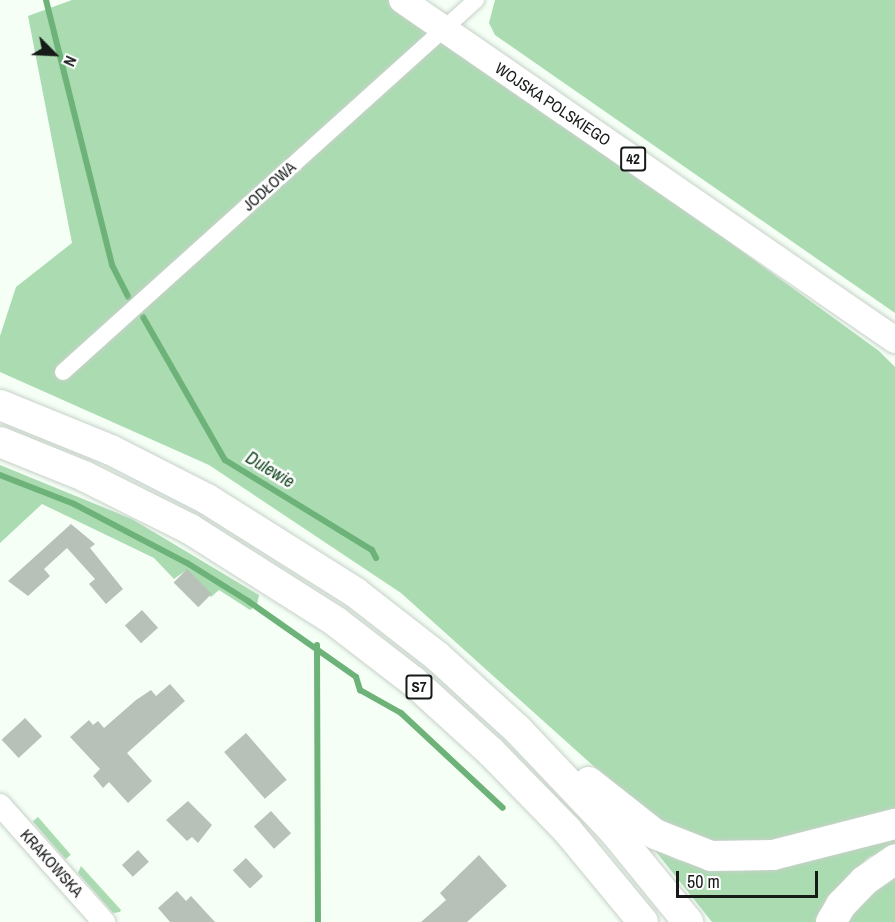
<!DOCTYPE html>
<meta charset="utf-8">
<style>
body{margin:0}
#map{position:relative;width:895px;height:922px;overflow:hidden;background:#f5fff6;font-family:"Archivo Narrow",sans-serif}
div>[style]{position:absolute}
[style*='--x']{left:calc(var(--x)*1px);top:calc(var(--y)*1px);width:calc(var(--w)*1px);rotate:calc(var(--a)*1deg)}
.green>*{inset:0;background:#aadbb1;transform-origin:0 0}
.stream>*{height:6px;margin:-3px;padding:0 3px;transform-origin:3px;border-radius:3px;background:#6db278}
.building>*{inset:0;background:#b7c1b8;transform-origin:0 0}
.roads{filter:drop-shadow(0 0 2px #c7d1c8) drop-shadow(0 0 2px #c7d1c8)}
.street>*{height:16px;margin:-8px;padding:0 8px;transform-origin:8px;border-radius:8px;background:#fff}
.secondary>*{height:22px;margin:-11px;padding:0 11px;transform-origin:11px;border-radius:11px;background:#fff}
.primary>*{height:26px;margin:-13px;padding:0 13px;transform-origin:13px;border-radius:13px;background:#fff}
.highway>*{height:30px;margin:-15px;padding:0 15px;transform-origin:15px;border-radius:15px;background:#fff}
span{translate:-50% -50%;white-space:nowrap;text-align:center;line-height:1.15;-webkit-text-stroke:5px #fff;paint-order:stroke}
.shield-label span{padding:2px 4px;background:#fff;border:2px solid;border-radius:4px;-webkit-text-stroke-width:0}
.shield-label{font-size:15px;color:#171b18;font-weight:700}
.street-label{font-size:16px;color:#171b18}
.water-label{font-size:18px;color:#194b25;font-style:italic}
.north{position:absolute;left:24px;top:24px;width:60px;height:60px;-webkit-text-stroke:4px #fff;paint-order:stroke;rotate:114deg;font-size:16px;font-weight:700;line-height:24px;text-align:center;color:#171b18}
.north::after{content:'';display:block;margin:auto;width:21px;height:27px;background:#171b18;clip-path:polygon(50% 0,100% 100%,50% 72%,0 100%)}
.scale{position:absolute;left:676px;top:871px;width:142px;height:27px;box-sizing:border-box;border:3px solid #171b18;border-top:0;padding-left:8px;font-size:18px;line-height:21px;white-space:nowrap;color:#171b18;-webkit-text-stroke:4px #fff;paint-order:stroke}
</style>
<div id="map">
<div class="green">
<i style="clip-path:polygon(72px 0,397px 0,879px 351px,895px 367px,895px 813px,796px 838px,719px 845px,672px 828px,628px 797px,401px 593px,209px 465px,0 372px,0 336px,16px 287px,72px 243px,28px 16px)"></i>
<i style="clip-path:polygon(495px 0,895px 0,895px 313px,495px 35px,489px 23px)"></i>
<i style="clip-path:polygon(0 465px,132px 519px,259px 595px,257px 605px,250px 610px,219px 590px,211px 597px,185px 571px,174px 579px,154px 558px,42px 504px,0 543px)"></i>
<i style="left:38px;top:817px;width:50px;height:7px;rotate:49deg"></i>
<i style="clip-path:polygon(895px 836px,895px 848px,869px 857px,827px 897px,816px 922px,712px 922px,653px 848px,677px 860px,733px 871px,763px 869px)"></i>
<i style="clip-path:polygon(81px 866px,121px 910px,120px 912px,113px 913px,78px 873px)"></i>
<i style="clip-path:polygon(895px 873px,895px 922px,846px 922px,856px 901px)"></i>
</div>
<div class="stream">
<i style="--x:46;--y:0;--w:273;--a:76"></i>
<i style="--x:112;--y:265;--w:36;--a:63"></i>
<i style="--x:143;--y:317;--w:165;--a:60.2"></i>
<i style="--x:225;--y:460;--w:172;--a:31.5"></i>
<i style="--x:372;--y:550;--w:9;--a:63"></i>
<i style="--x:0;--y:475;--w:79;--a:21.4"></i>
<i style="--x:74;--y:504;--w:127;--a:27.6"></i>
<i style="--x:187;--y:563;--w:72;--a:31.9"></i>
<i style="--x:248;--y:601;--w:132;--a:35.1"></i>
<i style="--x:356;--y:677;--w:14;--a:73"></i>
<i style="--x:360;--y:690;--w:47;--a:29.3"></i>
<i style="--x:401;--y:713;--w:139;--a:43"></i>
<i style="--x:317;--y:645;--w:277;--a:89.8"></i>
</div>
<div class="building">
<i style="clip-path:polygon(71px 524px,95px 544px,90px 548px,123px 589px,106px 604px,89px 584px,95px 579px,67px 548px,44px 569px,50px 576px,28px 596px,8px 581px)"></i>
<i style="left:187px;top:569px;width:35px;height:19px;rotate:45deg"></i>
<i style="left:142px;top:610px;width:24px;height:23px;rotate:48deg"></i>
<i style="clip-path:polygon(170px 684px,185px 701px,127px 753px,152px 781px,128px 803px,109px 782px,103px 788px,93px 776px,100px 769px,70px 737px,89px 720px,93px 725px,98px 721px,104px 728px,136px 700px,151px 690px,156px 696px)"></i>
<i style="left:25px;top:718px;width:25px;height:32px;rotate:47deg"></i>
<i style="left:246px;top:733px;width:62px;height:29px;rotate:49deg"></i>
<i style="clip-path:polygon(188px 801px,212px 825px,198px 843px,192px 837px,187px 841px,166px 820px)"></i>
<i style="left:271px;top:811px;width:30px;height:23px;rotate:48deg"></i>
<i style="left:138px;top:850px;width:16px;height:22px;rotate:47deg"></i>
<i style="clip-path:polygon(479px 855px,507px 886px,467px 922px,421px 922px,446px 900px,440px 893px)"></i>
<i style="left:246px;top:858px;width:25px;height:18px;rotate:47deg"></i>
<i style="clip-path:polygon(177px 891px,186px 901px,191px 896px,215px 922px,170px 922px,158px 908px)"></i>
</div>
<div class="roads">
<div class="street">
<i style="--x:63;--y:372;--w:556;--a:-42.01"></i>
</div>
<div class="secondary">
<i style="--x:0;--y:805;--w:157;--a:48.4"></i>
</div>
<div class="primary">
<i style="--x:402;--y:0;--w:599;--a:34.59"></i>
</div>
<div class="highway">
<i style="--x:0;--y:405;--w:120;--a:22.1"></i>
<i style="--x:111;--y:450;--w:108;--a:27"></i>
<i style="--x:207;--y:499;--w:176;--a:32.2"></i>
<i style="--x:356;--y:593;--w:103;--a:37.9"></i>
<i style="--x:437;--y:656;--w:110;--a:42.4"></i>
<i style="--x:518;--y:730;--w:138;--a:46.5"></i>
<i style="--x:613;--y:830;--w:119;--a:50.8"></i>
<i style="--x:0;--y:442;--w:91;--a:22"></i>
<i style="--x:84;--y:476;--w:119;--a:26.6"></i>
<i style="--x:190;--y:529;--w:172;--a:32.4"></i>
<i style="--x:335;--y:621;--w:98;--a:37.6"></i>
<i style="--x:413;--y:681;--w:105;--a:42.3"></i>
<i style="--x:491;--y:752;--w:109;--a:45.7"></i>
<i style="--x:567;--y:830;--w:119;--a:50.4"></i>
<i style="--x:589;--y:782;--w:84;--a:38.2"></i>
<i style="--x:655;--y:834;--w:60;--a:21.4"></i>
<i style="--x:711;--y:856;--w:62;--a:-0.9"></i>
<i style="--x:773;--y:855;--w:126;--a:-14.3"></i>
<i style="--x:831;--y:922;--w:21;--a:-59"></i>
<i style="--x:842;--y:904;--w:32;--a:-46"></i>
<i style="--x:864;--y:881;--w:38;--a:-35"></i>
</div>
</div>
<div class="shield-label">
<span style="left:633px;top:159px">42</span>
<span style="left:419px;top:687px">S7</span>
</div>
<div class="street-label">
<span style="left:553px;top:104px;rotate:34deg">WOJSKA POLSKIEGO</span>
<span style="left:269px;top:186px;rotate:-42deg">JODŁOWA</span>
<span style="left:52px;top:863px;rotate:48deg">KRAKOWSKA</span>
</div>
<div class="water-label">
<span style="left:270px;top:470px;rotate:31deg">Dulewie</span>
</div>
<div class="north">N</div>
<div class="scale">50 m</div>
</div>
